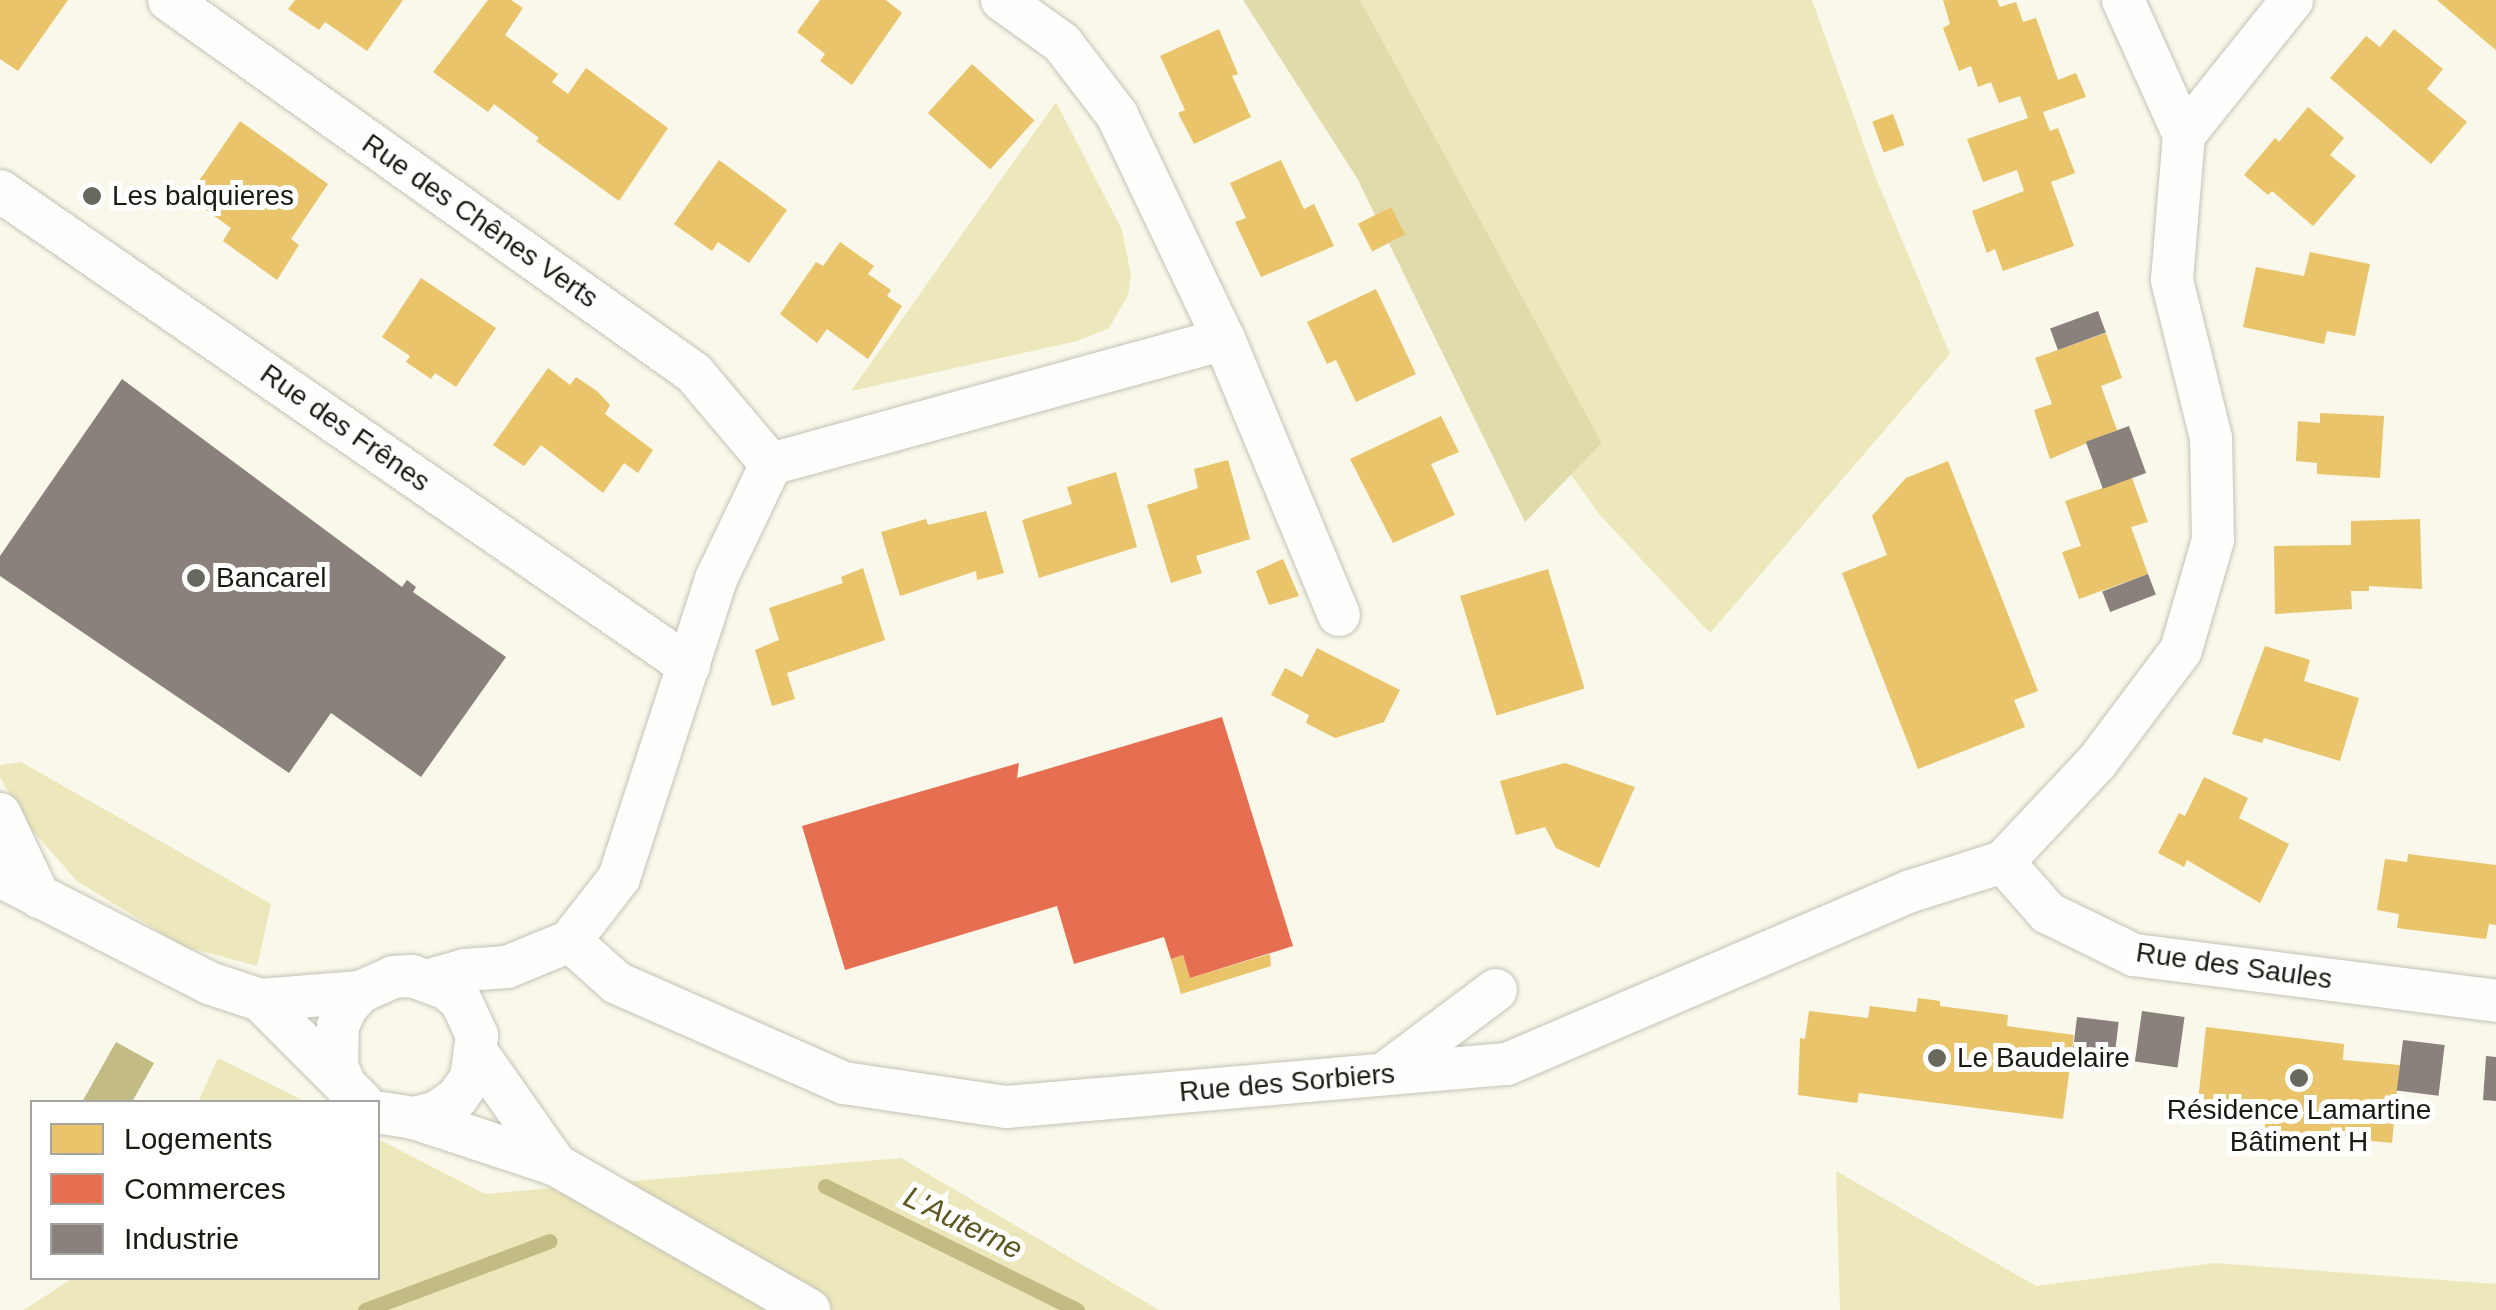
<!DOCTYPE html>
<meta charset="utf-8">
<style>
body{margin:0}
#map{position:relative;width:2496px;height:1310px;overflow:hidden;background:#f9f8ea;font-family:Arial,sans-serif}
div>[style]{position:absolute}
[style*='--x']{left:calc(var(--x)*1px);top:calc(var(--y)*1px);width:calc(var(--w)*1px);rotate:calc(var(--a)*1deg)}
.green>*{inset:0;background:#ece8bb}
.forest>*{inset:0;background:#e0dbab}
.water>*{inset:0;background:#c2bc84}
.homes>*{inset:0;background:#e9c46a;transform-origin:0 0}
.shops>*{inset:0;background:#e76f51}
.industry>*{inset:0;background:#8a817c;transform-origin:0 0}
.stream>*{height:15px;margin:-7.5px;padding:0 7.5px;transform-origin:7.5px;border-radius:7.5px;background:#c2bc84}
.roads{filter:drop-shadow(0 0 2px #c3c2b7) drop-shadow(0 0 2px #c3c2b7)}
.street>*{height:42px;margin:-21px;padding:0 21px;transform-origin:21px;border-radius:21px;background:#fefefc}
.dots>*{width:28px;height:28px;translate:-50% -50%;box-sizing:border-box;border:5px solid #fff;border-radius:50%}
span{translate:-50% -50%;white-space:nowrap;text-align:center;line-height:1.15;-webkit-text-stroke:10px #fff;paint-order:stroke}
.poi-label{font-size:28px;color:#1b1b12}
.left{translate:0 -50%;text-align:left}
.street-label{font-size:28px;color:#1b1b12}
.water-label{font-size:30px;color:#5e5820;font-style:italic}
.legend{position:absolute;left:30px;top:1100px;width:350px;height:180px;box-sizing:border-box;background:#fff;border:2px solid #a4a4a0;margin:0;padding:12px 18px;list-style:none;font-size:30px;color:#1b1b12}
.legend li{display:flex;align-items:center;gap:20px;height:50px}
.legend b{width:50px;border:2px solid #a4a4a0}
</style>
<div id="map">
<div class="green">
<i style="clip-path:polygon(1360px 0,1812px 0,1875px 176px,1950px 354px,1710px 633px,1600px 515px,1571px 475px,1602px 443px)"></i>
<i style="clip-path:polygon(1056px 102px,1122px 230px,1131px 275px,1128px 295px,1109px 328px,1077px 341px,851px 391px)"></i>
<i style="clip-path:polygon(21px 762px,271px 904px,257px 966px,183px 946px,77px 881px,25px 822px,0 777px,0 765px)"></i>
<i style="clip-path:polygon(218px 1058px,306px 1102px,198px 1102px)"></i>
<i style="clip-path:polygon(378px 1139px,485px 1194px,901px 1158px,1159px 1310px,24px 1310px,73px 1278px,378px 1278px)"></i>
<i style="clip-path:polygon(1836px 1171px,2036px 1286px,2215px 1263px,2496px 1284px,2496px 1310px,1840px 1310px)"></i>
</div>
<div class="forest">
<i style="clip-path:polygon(1243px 0,1360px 0,1602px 443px,1525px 522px,1357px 178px)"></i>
</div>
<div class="water">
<i style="clip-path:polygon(116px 1042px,154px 1063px,132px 1102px,82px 1102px)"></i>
</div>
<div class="homes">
<i style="clip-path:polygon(0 0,68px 0,18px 71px,0 59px)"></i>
<i style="clip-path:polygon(295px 0,403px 0,367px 51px,325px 22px,319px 30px,288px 9px)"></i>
<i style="clip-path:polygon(488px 0,511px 0,523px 8px,505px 35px,558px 74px,552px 82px,568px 94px,586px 68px,668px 128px,619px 201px,536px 141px,539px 138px,494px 104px,488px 112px,433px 72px)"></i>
<i style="clip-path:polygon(820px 0,886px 0,902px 13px,852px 85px,820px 61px,825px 54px,797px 32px)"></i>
<i style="clip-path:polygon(1943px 0,1997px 0,2000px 7px,2016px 2px,2023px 22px,2036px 18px,2058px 80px,2076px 73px,2086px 97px,2043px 112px,2050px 131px,2058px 128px,2075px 173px,2051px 182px,2074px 246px,2003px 271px,1995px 249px,1987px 253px,1972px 211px,2024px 191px,2017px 170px,1983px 182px,1967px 139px,2028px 118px,2020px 96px,1999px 103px,1991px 82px,1978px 87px,1971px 66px,1959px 71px,1943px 28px,1950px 24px)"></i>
<i style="clip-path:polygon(2437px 0,2496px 0,2496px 50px,2485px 41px)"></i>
<i style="clip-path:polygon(1219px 29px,1238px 74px,1232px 76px,1251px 117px,1194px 144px,1178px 113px,1185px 110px,1160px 56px)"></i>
<i style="clip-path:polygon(2394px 29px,2443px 69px,2427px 89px,2467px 122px,2431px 164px,2330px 78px,2366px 36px,2380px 47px)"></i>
<i style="left:972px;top:64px;width:84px;height:66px;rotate:42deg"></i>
<i style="clip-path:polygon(2308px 107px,2344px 138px,2330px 155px,2356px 176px,2313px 226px,2272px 191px,2268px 195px,2244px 175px,2275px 138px,2279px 142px)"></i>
<i style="left:1893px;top:114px;width:33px;height:22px;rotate:70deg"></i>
<i style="clip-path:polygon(240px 121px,328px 184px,291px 239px,299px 245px,277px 280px,223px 241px,231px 228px,188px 197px)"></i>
<i style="clip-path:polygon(719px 160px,787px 210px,749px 263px,718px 242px,712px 251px,674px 224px)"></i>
<i style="clip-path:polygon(1281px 160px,1304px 209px,1314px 204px,1334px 246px,1261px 277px,1235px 222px,1246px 218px,1230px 183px)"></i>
<i style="left:87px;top:184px;width:21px;height:14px;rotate:31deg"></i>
<i style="left:1391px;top:207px;width:31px;height:37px;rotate:63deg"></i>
<i style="clip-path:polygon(840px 242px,874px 266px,868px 274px,891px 290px,887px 296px,902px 306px,868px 359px,827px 329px,817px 343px,780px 314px,816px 262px,823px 266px)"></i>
<i style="clip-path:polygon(2310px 252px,2370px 264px,2355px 336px,2327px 331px,2324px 344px,2243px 327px,2256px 267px,2304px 276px)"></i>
<i style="clip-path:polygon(421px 278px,496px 328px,456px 387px,435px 373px,431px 379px,406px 362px,410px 356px,382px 337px)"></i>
<i style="clip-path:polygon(1376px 289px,1416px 374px,1356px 402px,1336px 360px,1327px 364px,1307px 322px)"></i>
<i style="clip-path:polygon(2106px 333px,2122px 378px,2101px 386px,2117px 430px,2050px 459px,2034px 410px,2052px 404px,2035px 358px)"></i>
<i style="clip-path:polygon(548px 368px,570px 385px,576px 377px,597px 391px,610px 405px,605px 414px,653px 450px,638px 473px,624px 463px,603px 493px,541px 445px,524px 466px,493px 445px)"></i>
<i style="clip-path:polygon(2320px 413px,2384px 416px,2380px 478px,2317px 474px,2317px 463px,2296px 461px,2298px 421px,2320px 423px)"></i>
<i style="clip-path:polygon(1441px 416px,1459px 452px,1431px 464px,1455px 515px,1393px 543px,1350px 459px)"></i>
<i style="clip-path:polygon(1228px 460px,1250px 539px,1196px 556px,1202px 573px,1171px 583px,1147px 505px,1198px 488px,1194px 469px)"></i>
<i style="clip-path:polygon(1948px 461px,2038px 691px,2014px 700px,2025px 727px,1918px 769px,1842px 573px,1887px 555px,1872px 516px,1906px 478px)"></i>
<i style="clip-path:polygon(1116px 472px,1137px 547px,1039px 578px,1022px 520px,1072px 504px,1067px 487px)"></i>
<i style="clip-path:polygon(2132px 478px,2148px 522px,2131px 527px,2148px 574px,2079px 599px,2062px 552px,2081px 546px,2065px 501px)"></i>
<i style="clip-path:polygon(986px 511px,1004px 573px,977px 580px,976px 571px,900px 596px,881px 532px,926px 519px,928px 525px)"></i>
<i style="clip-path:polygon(2420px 519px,2422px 589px,2369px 586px,2369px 591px,2351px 591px,2352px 609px,2275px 614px,2274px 546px,2351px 545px,2351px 521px)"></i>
<i style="clip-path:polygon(1283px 559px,1299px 596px,1269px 605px,1256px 571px)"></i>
<i style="clip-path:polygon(863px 568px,885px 640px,787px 673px,795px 699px,772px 706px,755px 650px,779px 640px,769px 608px,843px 583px,841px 577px)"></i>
<i style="left:1548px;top:569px;width:125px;height:92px;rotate:73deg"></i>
<i style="clip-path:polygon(2265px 646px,2310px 660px,2304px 681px,2359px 698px,2340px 761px,2264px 738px,2262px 743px,2232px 734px)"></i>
<i style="clip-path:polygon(1317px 648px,1400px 690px,1384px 722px,1335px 738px,1306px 723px,1309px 715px,1271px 695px,1285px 668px,1302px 677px)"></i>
<i style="clip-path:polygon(1565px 763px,1635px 787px,1599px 868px,1556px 848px,1545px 827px,1516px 835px,1500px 781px)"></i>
<i style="clip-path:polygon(2204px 777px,2248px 798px,2239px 818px,2289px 844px,2260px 903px,2187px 860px,2184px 867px,2158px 853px,2179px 813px,2185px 816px)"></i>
<i style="clip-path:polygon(2408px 854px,2496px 865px,2496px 925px,2489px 924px,2486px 939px,2397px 928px,2399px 914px,2377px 910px,2385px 859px,2407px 862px)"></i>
<i style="clip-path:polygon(1270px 954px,1271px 966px,1181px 994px,1171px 959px,1183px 955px,1190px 978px)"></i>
<i style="clip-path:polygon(1918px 998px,1940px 1001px,1940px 1006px,2008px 1015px,2007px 1026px,2074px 1035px,2063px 1119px,1859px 1093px,1857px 1103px,1798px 1095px,1800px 1038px,1805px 1039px,1809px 1011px,1868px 1018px,1870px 1006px,1916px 1012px)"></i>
<i style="clip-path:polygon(2206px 1027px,2344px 1044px,2343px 1060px,2400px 1065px,2396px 1098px,2402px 1098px,2400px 1121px,2394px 1121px,2392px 1143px,2265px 1130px,2265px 1119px,2197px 1111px)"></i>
</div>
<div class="shops">
<i style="clip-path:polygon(1222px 717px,1293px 946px,1190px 978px,1183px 955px,1171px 959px,1164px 937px,1074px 964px,1057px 906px,845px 970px,802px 826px,1019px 763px,1017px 778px)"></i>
</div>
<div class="industry">
<i style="left:2098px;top:311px;width:23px;height:51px;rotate:70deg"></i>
<i style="clip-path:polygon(122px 379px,402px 587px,407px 580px,416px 587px,413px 592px,506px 657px,421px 777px,331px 713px,289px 773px,0 576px,0 556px)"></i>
<i style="left:2129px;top:426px;width:50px;height:46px;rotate:70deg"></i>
<i style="left:2148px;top:574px;width:22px;height:49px;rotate:69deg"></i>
<i style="left:2142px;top:1011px;width:43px;height:51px;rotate:8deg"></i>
<i style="left:2077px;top:1017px;width:42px;height:50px;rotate:7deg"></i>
<i style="left:2403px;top:1040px;width:42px;height:51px;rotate:7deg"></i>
<i style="clip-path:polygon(2486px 1056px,2496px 1057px,2496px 1101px,2483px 1100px)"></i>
</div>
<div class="stream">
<i style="--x:825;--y:1186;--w:281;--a:26.2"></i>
<i style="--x:365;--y:1310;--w:197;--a:-20.5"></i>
</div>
<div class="roads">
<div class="street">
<i style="--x:169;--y:0;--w:644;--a:35.39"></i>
<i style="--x:694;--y:373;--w:119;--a:49.8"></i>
<i style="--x:1002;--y:0;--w:74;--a:35.6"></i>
<i style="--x:1062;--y:43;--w:91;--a:52.6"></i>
<i style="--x:1117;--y:115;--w:248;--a:64.5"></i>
<i style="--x:1224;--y:339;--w:299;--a:67.4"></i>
<i style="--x:2123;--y:0;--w:148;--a:65.7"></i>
<i style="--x:0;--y:191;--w:837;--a:34.58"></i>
<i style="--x:0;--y:814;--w:92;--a:64.8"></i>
<i style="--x:2003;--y:862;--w:68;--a:48.6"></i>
<i style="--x:2048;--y:913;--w:96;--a:26"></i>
<i style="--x:2134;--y:955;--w:365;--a:7.2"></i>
<i style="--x:0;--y:876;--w:235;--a:27.1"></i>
<i style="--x:209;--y:983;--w:54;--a:18.4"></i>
<i style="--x:260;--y:1000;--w:120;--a:45"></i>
<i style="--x:570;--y:941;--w:63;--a:41.8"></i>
<i style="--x:617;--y:983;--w:248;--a:23.8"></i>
<i style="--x:844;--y:1083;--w:164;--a:8.4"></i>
<i style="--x:1006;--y:1107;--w:503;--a:-4.91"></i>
<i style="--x:1507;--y:1064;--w:439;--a:-23.2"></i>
<i style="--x:1911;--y:891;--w:96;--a:-17.5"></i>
<i style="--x:2003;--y:862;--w:137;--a:-46.8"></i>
<i style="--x:2097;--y:762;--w:140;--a:-53.1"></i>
<i style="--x:2181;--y:650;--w:115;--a:-73.8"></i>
<i style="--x:2213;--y:540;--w:102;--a:-91.1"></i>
<i style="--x:2211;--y:438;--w:163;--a:-103.9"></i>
<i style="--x:2172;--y:280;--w:145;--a:-85.3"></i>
<i style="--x:2184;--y:135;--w:173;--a:-51.3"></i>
<i style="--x:430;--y:980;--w:36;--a:-16"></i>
<i style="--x:465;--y:970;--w:42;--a:-4.1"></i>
<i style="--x:507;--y:967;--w:68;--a:-22.4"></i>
<i style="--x:570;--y:941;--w:80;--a:-52.1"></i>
<i style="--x:619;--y:878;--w:314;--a:-72"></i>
<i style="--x:716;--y:579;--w:127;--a:-64.4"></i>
<i style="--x:771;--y:464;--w:470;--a:-15.4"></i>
<i style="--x:260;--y:1000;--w:100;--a:-4.6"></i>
<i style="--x:478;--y:1054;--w:136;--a:54.9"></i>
<i style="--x:1384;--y:1074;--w:140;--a:-36.9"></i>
<i style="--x:362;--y:1102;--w:24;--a:-135"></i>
<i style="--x:345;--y:1085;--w:21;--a:-113"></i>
<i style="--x:337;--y:1066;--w:40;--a:-88.6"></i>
<i style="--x:338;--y:1026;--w:20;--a:-66"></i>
<i style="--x:346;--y:1008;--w:21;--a:-49"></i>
<i style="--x:360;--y:992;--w:36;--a:-24"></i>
<i style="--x:393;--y:977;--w:19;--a:-3"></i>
<i style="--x:412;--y:976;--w:37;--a:20"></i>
<i style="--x:447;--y:989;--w:18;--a:41"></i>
<i style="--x:461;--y:1001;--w:38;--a:65"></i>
<i style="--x:477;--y:1035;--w:43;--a:97.9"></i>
<i style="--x:471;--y:1078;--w:24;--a:125"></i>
<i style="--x:457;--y:1098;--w:24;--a:145"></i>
<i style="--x:437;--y:1112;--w:24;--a:165"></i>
<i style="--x:414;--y:1118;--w:36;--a:-171"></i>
<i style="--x:414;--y:1118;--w:150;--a:18.3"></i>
<i style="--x:556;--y:1165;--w:292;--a:29.8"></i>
</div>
</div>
<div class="dots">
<i style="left:92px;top:196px;background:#69685e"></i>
<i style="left:196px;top:578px;background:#69685e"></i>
<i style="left:1937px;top:1058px;background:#69685e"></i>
<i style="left:2299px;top:1078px;background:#69685e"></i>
</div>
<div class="poi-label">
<span class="left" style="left:112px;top:196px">Les balquieres</span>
<span class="left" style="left:216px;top:578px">Bancarel</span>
<span class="left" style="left:1957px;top:1058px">Le Baudelaire</span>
<span style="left:2299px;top:1126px">Résidence Lamartine<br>Bâtiment H</span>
</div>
<div class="street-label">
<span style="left:480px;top:221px;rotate:35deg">Rue des Chênes Verts</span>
<span style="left:345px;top:428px;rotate:35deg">Rue des Frênes</span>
<span style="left:2234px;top:966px;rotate:8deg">Rue des Saules</span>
<span style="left:1287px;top:1083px;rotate:-5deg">Rue des Sorbiers</span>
</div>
<div class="water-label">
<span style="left:963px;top:1223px;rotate:26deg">L'Auterne</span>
</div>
<ul class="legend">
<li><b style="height:28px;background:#e9c46a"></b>Logements</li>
<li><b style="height:28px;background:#e76f51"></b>Commerces</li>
<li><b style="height:28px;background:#8a817c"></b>Industrie</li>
</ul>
</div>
